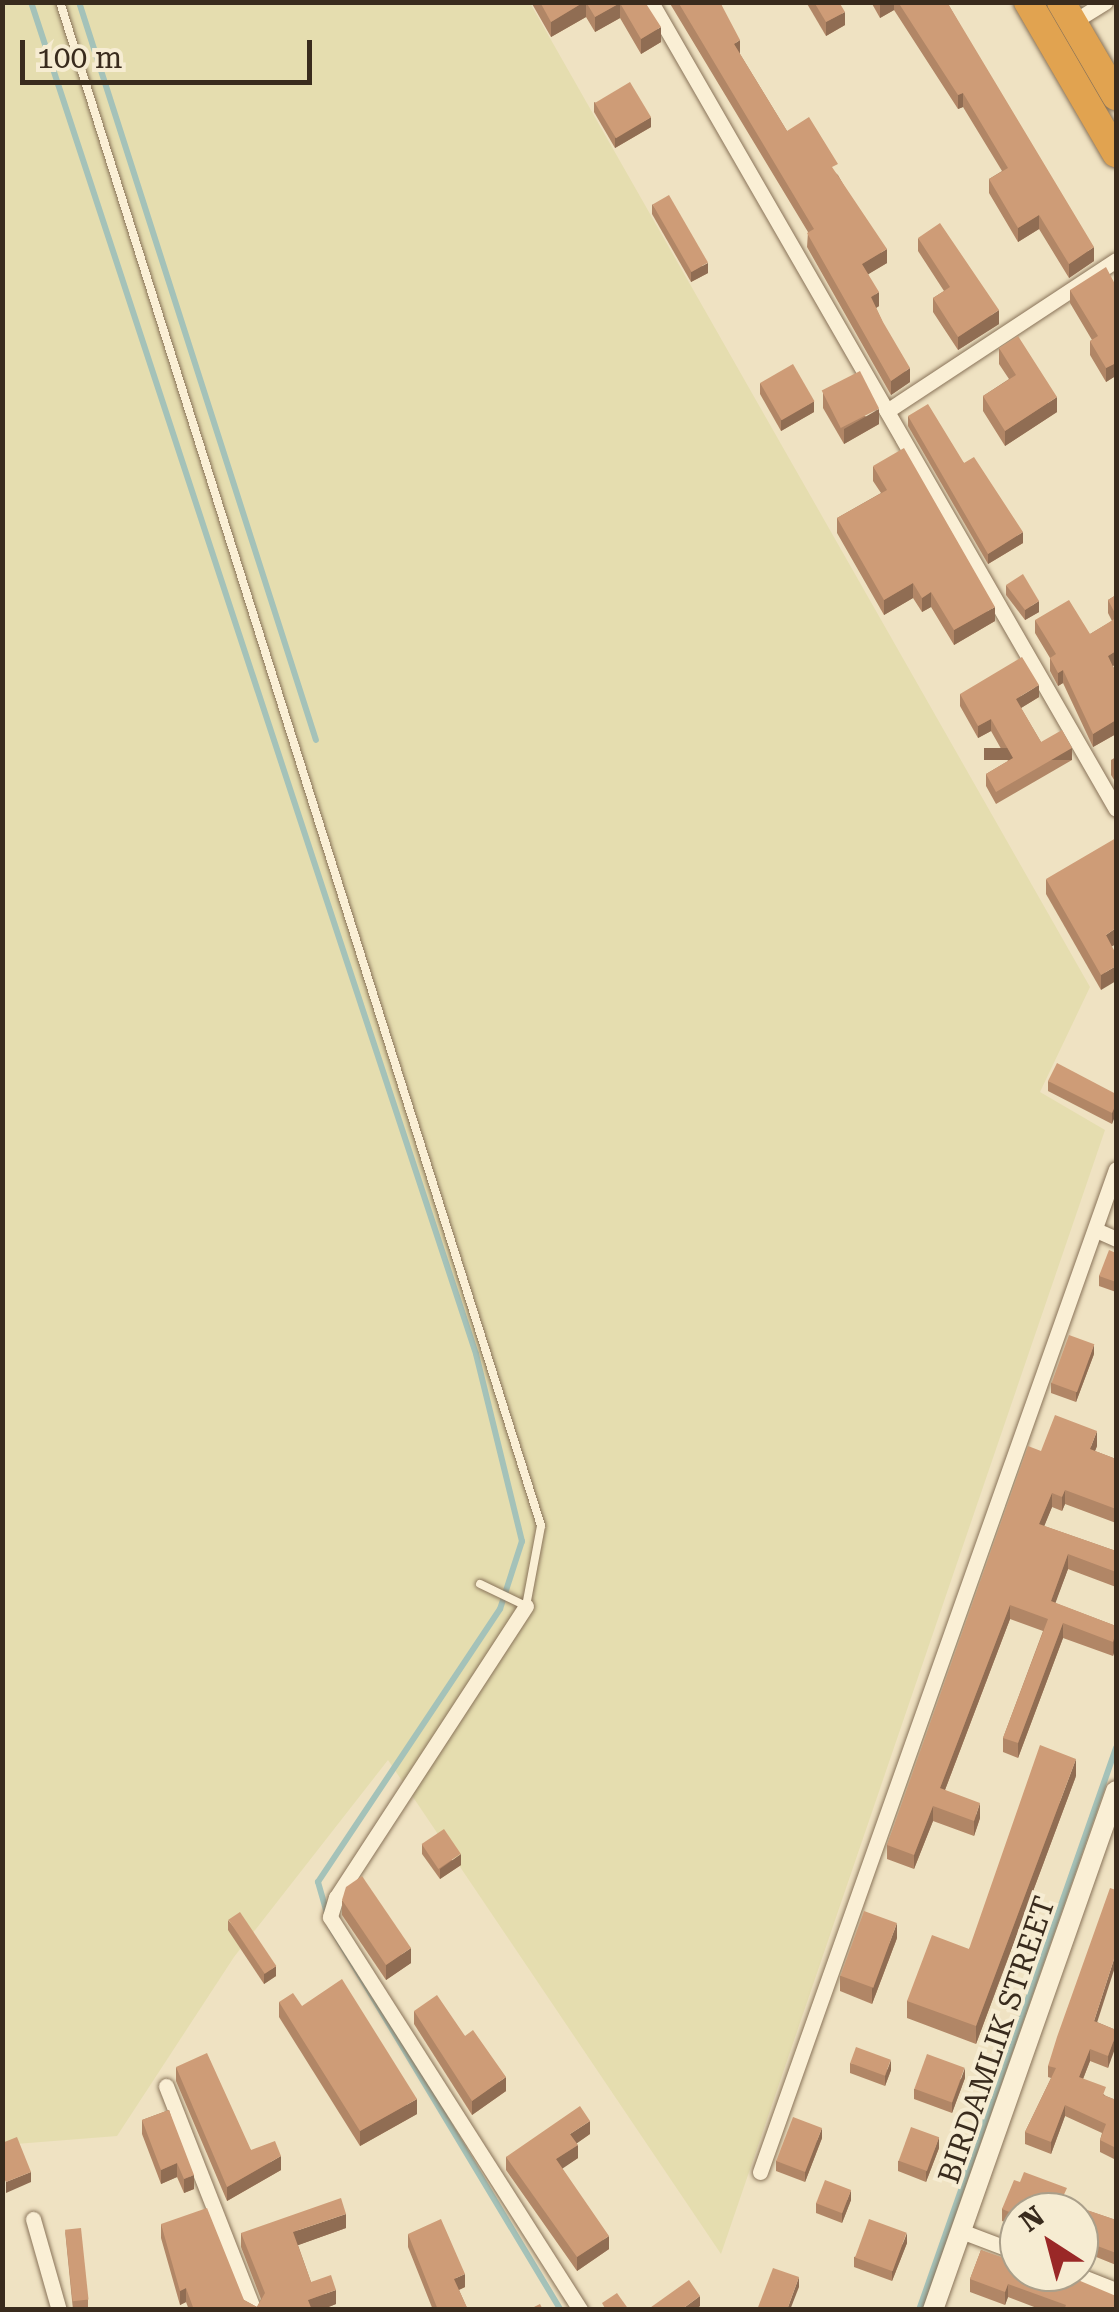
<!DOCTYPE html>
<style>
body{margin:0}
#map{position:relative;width:1119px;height:2312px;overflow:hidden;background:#efe2c2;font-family:"Roboto Serif",serif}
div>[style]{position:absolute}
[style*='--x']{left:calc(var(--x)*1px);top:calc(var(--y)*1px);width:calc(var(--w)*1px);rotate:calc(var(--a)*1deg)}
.farmland>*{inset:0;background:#e5ddaf}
.stream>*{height:6px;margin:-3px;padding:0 3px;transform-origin:3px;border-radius:3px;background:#a4c2b9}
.roads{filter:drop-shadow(0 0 2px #897359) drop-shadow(0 0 2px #897359)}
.lane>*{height:8px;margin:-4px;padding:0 4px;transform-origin:4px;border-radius:4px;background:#faefd5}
.street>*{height:15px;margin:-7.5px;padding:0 7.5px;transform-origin:7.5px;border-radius:7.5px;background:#faefd5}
.secondary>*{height:20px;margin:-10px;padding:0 10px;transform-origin:10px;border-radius:10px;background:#faefd5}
.highway>*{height:28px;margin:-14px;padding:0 14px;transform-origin:14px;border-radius:14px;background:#e1a350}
.wall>*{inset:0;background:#b18666}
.shaded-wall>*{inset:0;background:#906d53;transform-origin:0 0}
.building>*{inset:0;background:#ce9c77;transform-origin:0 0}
span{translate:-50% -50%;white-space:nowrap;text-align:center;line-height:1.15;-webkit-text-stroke:8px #f6ecd2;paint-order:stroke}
.street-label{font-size:30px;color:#392b1d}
.frame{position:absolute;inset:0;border:5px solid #392b1d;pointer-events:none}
.north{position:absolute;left:999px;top:2192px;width:100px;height:100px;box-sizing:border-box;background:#f6ecd2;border:2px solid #aa9f8a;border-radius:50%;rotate:324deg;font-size:28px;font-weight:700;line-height:40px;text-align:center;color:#392b1d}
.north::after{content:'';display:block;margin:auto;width:35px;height:45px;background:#9a2827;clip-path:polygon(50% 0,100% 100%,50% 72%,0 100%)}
.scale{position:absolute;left:20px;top:40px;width:292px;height:45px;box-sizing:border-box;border:5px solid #392b1d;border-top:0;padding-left:12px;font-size:30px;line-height:35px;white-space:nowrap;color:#392b1d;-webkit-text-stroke:8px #f6ecd2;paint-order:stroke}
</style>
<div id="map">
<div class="farmland">
<i style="clip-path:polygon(3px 3px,530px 3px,1090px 987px,1040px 1092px,1105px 1130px,721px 2254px,388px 1760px,234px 1957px,117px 2136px,3px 2145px)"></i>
</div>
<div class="stream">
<i style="--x:31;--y:2;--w:1423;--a:71.78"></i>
<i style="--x:476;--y:1354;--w:193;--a:76.2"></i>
<i style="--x:522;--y:1541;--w:71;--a:107.9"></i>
<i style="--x:500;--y:1609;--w:328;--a:123.7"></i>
<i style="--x:318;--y:1882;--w:33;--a:74"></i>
<i style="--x:79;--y:2;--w:775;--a:72.2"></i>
<i style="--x:330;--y:1926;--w:448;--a:59"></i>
<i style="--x:919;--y:2310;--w:596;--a:-70.68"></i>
</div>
<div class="roads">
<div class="lane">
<i style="--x:60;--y:2;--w:1598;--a:72.48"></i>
<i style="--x:541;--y:1526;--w:81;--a:100.6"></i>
<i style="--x:526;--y:1606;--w:51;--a:-154.4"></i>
</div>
<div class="street">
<i style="--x:651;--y:2;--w:931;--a:60.05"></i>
<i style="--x:1073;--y:22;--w:38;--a:-32"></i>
<i style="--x:887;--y:411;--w:274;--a:-33.4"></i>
<i style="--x:1096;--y:1230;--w:22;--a:24"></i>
<i style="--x:526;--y:1606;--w:348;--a:123.1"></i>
<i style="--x:336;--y:1897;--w:21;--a:107"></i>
<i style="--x:330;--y:1917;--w:466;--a:57.5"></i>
<i style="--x:166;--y:2086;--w:241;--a:68.6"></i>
<i style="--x:760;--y:2172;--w:1064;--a:-70.46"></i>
<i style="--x:33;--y:2219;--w:95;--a:74.1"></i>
<i style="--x:961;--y:2231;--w:62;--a:20.8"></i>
<i style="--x:1070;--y:2272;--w:49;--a:21.4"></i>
</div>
<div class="secondary">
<i style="--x:933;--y:2310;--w:550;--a:-70.58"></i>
</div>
<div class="highway">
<i style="--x:1028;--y:2;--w:175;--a:59.8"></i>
<i style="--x:1061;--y:2;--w:109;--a:59.7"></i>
</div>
</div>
<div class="wall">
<i style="clip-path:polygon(531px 2px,645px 2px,661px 42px,641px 54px,620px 18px,595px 32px,586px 17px,551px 37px)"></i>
<i style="clip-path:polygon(669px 2px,720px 2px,740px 54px,787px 131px,838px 175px,887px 263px,868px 274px,879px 306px,876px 308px,910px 382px,891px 395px,807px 247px,808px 232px)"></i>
<i style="clip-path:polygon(806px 2px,839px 2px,845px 25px,826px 36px)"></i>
<i style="clip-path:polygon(871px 2px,947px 2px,1094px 261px,1069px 278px,1039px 229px,1018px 242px,989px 193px,989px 179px,1002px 171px,963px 107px,958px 109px,894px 10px,880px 18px)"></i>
<i style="clip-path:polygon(594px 102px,651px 127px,615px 148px,594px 112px)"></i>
<i style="clip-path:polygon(652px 204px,708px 273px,691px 282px,652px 214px)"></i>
<i style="clip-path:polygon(918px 238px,999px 324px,958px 350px,933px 312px,933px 298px,944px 291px,918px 251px)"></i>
<i style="clip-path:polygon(1116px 286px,1116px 382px,1114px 377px,1106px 382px,1090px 355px,1090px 341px,1092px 340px,1070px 303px,1070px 290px)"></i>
<i style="clip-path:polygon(999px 348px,1057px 412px,1005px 446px,983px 411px,983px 396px,1009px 379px,999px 364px)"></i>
<i style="clip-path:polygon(760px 383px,814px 412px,781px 431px,760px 394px)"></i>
<i style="clip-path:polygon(823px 392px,879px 424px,844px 444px,823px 408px)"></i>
<i style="clip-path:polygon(908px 416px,964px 463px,1023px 543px,988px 564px,908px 426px)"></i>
<i style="clip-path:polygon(873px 466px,995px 621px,954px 645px,931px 607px,922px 612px,913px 598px,884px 615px,837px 533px,837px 518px,881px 493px,873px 481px)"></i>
<i style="clip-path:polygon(1006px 585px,1039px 612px,1025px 620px,1006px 595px)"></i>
<i style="clip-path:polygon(1116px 595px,1116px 664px,1113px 666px,1116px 673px,1116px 734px,1093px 747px,1063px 683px,1058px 686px,1050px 671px,1050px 658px,1035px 633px,1035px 620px,1090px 634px,1112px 621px,1108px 613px,1108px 600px)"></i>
<i style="clip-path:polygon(960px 694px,1039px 697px,1021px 708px,1041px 742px,1072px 760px,996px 804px,986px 786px,986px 774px,1008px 761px,991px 731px,978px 738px,960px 706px)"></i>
<i style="clip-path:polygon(1116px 757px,1116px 783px,1111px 775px,1111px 760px)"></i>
<i style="clip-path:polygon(1046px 879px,1112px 946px,1101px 990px,1046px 894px)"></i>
<i style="clip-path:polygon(1048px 1081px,1116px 1094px,1112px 1124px,1048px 1091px)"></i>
<i style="clip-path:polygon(1116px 1253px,1116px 1292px,1099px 1286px,1099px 1276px)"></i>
<i style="clip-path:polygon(1094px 1354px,1076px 1402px,1051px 1393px,1051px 1383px)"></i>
<i style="clip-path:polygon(1097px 1446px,1095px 1451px,1116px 1459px,1116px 1523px,1065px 1504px,1062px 1511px,1052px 1507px,1044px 1526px,1116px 1551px,1116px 1587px,1068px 1569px,1055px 1603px,1116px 1626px,1116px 1646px,1113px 1656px,1063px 1638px,1018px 1758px,1003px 1752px,1003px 1738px,1043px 1631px,1010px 1619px,945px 1790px,980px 1818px,974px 1836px,933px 1821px,914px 1869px,887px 1859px,887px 1845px,1041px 1451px)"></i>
<i style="clip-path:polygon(1076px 1776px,976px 2044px,907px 2018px,907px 2001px,969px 1949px)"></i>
<i style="clip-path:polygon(422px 1844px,461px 1865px,440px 1879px,422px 1854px)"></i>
<i style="clip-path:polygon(342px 1900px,411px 1963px,386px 1980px,342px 1915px)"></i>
<i style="clip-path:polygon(228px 1920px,276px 1976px,264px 1984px,228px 1930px)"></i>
<i style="clip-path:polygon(897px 1938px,872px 2004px,840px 1991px,840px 1976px)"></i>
<i style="clip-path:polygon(279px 2002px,302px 2006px,417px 2114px,360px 2146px,279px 2017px)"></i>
<i style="clip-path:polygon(414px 2011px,465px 2036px,506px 2091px,472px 2115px,414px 2024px)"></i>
<i style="clip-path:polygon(1097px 2022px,1116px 2030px,1108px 2068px,1090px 2061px,1083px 2079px,1106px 2096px,1116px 2100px,1116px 2160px,1100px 2152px,1100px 2140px,1102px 2133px,1065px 2116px,1051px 2154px,1025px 2144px,1025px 2132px,1051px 2078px,1048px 2077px,1048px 2066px)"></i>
<i style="clip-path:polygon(850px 2063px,891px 2070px,885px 2086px,850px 2073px)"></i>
<i style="clip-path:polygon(176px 2067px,251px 2150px,281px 2170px,227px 2201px,176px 2081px)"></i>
<i style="clip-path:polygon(965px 2078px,952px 2113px,914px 2099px,914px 2089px)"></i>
<i style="clip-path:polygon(169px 2110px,194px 2189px,184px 2193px,177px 2177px,161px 2184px,142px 2134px,142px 2120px)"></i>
<i style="clip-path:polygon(590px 2134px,577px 2143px,578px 2158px,562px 2168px,609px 2249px,577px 2271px,506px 2170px,506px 2157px)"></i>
<i style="clip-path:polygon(822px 2138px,805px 2182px,776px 2171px,776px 2161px)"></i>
<i style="clip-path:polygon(939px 2148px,926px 2182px,898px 2171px,898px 2161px)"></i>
<i style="clip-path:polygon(1020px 2182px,1067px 2199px,1065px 2203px,1116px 2220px,1116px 2265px,1079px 2250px,1079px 2212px,1019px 2212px,1019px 2227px,1002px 2221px,1002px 2209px)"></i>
<i style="clip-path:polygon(851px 2200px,842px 2223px,816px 2213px,816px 2203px)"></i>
<i style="clip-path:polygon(161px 2224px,244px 2300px,257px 2307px,261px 2299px,241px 2247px,241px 2233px,346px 2228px,298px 2245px,311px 2282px,336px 2304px,321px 2310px,189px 2310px,186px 2302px,180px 2305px,161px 2238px)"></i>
<i style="clip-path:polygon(65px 2230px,88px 2300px,88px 2310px,73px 2310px)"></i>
<i style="clip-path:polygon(408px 2234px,465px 2287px,459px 2290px,468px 2310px,433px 2310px,408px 2247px)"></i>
<i style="clip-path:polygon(907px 2243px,892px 2281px,854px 2267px,854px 2257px)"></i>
<i style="clip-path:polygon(981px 2250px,1116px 2310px,1042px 2310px,1008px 2297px,1005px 2305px,970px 2292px,970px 2279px)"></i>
</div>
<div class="shaded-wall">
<i style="clip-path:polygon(584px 2px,586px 2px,586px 17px,551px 37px,551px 22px)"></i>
<i style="clip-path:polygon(883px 2px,894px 2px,894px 10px,880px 18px,880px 4px)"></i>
<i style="clip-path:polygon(620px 3px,620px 18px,595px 32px,595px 17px)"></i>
<i style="clip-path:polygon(845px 12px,845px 25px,826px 36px,826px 22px)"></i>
<i style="clip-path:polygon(661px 27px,661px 42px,641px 54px,641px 39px)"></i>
<i style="clip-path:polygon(740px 40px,740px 54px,734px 44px)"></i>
<i style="clip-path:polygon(963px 93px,963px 107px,958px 109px,958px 95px)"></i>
<i style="clip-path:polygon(651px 117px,651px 127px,615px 148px,615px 138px)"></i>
<i style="clip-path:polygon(1039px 215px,1039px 229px,1018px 242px,1018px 228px)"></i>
<i style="clip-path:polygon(1094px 247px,1094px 261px,1069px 278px,1069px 264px)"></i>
<i style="clip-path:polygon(887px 249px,887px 263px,862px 278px,862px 264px)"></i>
<i style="clip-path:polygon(708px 263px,708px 273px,691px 282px,691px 272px)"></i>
<i style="clip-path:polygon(879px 292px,879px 306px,871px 311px,871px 297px)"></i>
<i style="clip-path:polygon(999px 310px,999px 324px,958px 350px,958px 337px)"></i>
<i style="clip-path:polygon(1114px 364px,1114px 377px,1106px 382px,1106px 368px)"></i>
<i style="clip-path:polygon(910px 368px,910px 382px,891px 395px,891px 381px)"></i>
<i style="clip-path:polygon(1057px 397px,1057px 412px,1005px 446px,1005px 431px)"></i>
<i style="clip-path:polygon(814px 401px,814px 412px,781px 431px,781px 420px)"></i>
<i style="clip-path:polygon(879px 409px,879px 424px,844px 444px,844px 429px)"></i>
<i style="clip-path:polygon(1023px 532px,1023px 543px,988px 564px,988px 554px)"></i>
<i style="clip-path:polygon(913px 583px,913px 598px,884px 615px,884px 600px)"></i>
<i style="clip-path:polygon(931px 592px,931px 607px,922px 612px,922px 598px)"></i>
<i style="clip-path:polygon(1039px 601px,1039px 612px,1025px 620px,1025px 610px)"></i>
<i style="clip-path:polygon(995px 607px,995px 621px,954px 645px,954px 630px)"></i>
<i style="clip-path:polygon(1116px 651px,1116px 664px,1108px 669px,1108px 656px)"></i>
<i style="clip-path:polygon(1063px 670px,1063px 683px,1058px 686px,1058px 673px)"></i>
<i style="clip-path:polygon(1039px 685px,1039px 697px,1016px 711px,1016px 699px)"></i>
<i style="clip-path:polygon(991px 719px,991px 731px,978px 738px,978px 726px)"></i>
<i style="clip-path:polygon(1116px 720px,1116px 734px,1093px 747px,1093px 734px)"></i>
<i style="left:1072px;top:748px;width:12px;height:88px;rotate:90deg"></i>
<i style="clip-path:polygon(1116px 928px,1116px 944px,1106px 950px,1106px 935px)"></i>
<i style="clip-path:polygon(1116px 966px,1116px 981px,1101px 990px,1101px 975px)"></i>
<i style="clip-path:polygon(1116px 1104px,1116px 1114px,1112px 1124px,1112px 1113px)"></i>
<i style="clip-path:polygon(1094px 1344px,1094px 1354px,1076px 1402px,1076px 1392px)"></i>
<i style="clip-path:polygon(1097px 1431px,1097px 1446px,1090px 1463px,1090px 1449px)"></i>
<i style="clip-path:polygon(1065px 1490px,1065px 1504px,1062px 1511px,1062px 1497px)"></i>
<i style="clip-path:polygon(1052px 1493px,1052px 1507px,1039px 1539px,1039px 1524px)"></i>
<i style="clip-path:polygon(1068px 1554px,1068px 1569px,1051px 1615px,1051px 1601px)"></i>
<i style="clip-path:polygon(1010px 1605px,1010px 1619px,940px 1803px,940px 1788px)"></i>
<i style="clip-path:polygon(1063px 1623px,1063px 1638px,1018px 1758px,1018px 1743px)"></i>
<i style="clip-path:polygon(1116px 1631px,1116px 1646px,1113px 1656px,1113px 1642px)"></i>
<i style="clip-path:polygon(1076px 1759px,1076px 1776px,976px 2044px,976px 2026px)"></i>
<i style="clip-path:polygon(980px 1803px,980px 1818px,974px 1836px,974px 1821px)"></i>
<i style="clip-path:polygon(933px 1806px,933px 1821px,914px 1869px,914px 1855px)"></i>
<i style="clip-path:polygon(461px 1854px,461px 1865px,440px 1879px,440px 1869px)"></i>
<i style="clip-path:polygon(897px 1923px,897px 1938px,872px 2004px,872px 1989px)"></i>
<i style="clip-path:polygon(411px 1948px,411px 1963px,386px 1980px,386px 1965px)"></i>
<i style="clip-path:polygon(1116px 1953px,1116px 1964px,1094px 2032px,1094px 2021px)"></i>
<i style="clip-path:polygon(276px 1966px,276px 1976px,264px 1984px,264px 1974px)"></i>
<i style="clip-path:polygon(1116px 2034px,1116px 2046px,1108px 2068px,1108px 2056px)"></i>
<i style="clip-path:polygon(1090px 2049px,1090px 2061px,1079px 2089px,1079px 2077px)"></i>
<i style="clip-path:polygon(891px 2060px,891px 2070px,885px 2086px,885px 2076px)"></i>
<i style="clip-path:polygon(965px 2068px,965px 2078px,952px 2113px,952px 2103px)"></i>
<i style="clip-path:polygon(506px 2077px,506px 2091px,472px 2115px,472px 2101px)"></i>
<i style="clip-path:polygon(417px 2099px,417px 2114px,360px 2146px,360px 2131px)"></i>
<i style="clip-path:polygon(1065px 2105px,1065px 2116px,1051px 2154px,1051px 2142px)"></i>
<i style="clip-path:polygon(590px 2121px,590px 2134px,570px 2148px,570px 2134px)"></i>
<i style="clip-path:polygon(822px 2128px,822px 2138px,805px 2182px,805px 2171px)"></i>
<i style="clip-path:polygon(939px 2137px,939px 2148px,926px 2182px,926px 2172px)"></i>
<i style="clip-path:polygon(578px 2145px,578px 2158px,556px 2173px,556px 2159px)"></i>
<i style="clip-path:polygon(281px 2156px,281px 2170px,227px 2201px,227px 2187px)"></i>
<i style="clip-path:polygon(177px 2163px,177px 2177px,161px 2184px,161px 2170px)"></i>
<i style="clip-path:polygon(31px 2172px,31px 2182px,6px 2193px,6px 2182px)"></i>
<i style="clip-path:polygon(194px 2175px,194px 2189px,184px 2193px,184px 2179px)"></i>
<i style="clip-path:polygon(851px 2190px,851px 2200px,842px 2223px,842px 2213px)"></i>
<i style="clip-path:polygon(346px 2214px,346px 2228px,293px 2247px,293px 2232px)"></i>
<i style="clip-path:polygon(907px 2233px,907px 2243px,892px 2281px,892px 2271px)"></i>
<i style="clip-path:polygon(609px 2236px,609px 2249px,577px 2271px,577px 2257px)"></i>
<i style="clip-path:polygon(465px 2274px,465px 2287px,454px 2292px,454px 2279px)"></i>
<i style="clip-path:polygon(799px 2277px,799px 2287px,790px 2310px,787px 2310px)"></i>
<i style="clip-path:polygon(1008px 2284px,1008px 2297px,1005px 2305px,1005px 2292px)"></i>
<i style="clip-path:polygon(186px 2288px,186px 2302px,180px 2305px,180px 2291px)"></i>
<i style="clip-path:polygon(336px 2290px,336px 2304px,321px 2310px,308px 2310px,308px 2300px)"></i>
<i style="clip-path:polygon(700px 2296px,700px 2306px,696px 2310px,681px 2310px)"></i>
</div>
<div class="building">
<i style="clip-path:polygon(540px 2px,584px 2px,551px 22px)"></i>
<i style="clip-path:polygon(586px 2px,645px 2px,661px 27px,641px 39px,620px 3px,595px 17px)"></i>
<i style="clip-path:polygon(678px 2px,720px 2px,740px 40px,734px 44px,787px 131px,809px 117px,838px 164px,832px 167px,887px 249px,862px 264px,879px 292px,871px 297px,883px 322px,910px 368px,891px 381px,807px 233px,814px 229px)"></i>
<i style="clip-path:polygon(814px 2px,839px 2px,845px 12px,826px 22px)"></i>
<i style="clip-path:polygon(898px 2px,947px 2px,1094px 247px,1069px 264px,1039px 215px,1018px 228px,989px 179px,1008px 168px,963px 93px,958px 95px)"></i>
<i style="left:630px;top:82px;width:41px;height:41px;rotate:59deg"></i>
<i style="left:669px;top:195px;width:78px;height:19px;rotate:60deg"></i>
<i style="clip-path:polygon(940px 223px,999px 310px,958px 337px,933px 298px,950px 287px,918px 238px)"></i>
<i style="clip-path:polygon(1106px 267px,1116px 286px,1116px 368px,1114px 364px,1106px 368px,1090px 341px,1098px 336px,1070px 290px)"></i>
<i style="clip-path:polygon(1018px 336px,1057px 397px,1005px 431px,983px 396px,1016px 375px,999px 348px)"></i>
<i style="left:793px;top:364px;width:43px;height:38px;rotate:60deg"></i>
<i style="left:860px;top:371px;width:42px;height:43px;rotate:63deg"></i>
<i style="clip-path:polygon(928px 404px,964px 463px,974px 457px,1023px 532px,988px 554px,908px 416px)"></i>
<i style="clip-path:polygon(904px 448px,995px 607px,954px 630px,931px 592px,922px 598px,913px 583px,884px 600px,837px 518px,887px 490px,873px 466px)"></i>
<i style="clip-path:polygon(1023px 574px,1039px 601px,1025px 610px,1006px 585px)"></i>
<i style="clip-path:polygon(1116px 595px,1116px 615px,1108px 600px)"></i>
<i style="clip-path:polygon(1069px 600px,1090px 634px,1116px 618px,1116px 651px,1108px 656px,1116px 673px,1116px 720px,1093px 734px,1063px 670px,1058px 673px,1050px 658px,1056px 654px,1035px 620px)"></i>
<i style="clip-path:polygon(1022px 657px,1039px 685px,1016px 699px,1041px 742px,1062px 730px,1072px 748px,996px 792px,986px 774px,1013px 758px,991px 719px,978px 726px,960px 694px)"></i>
<i style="clip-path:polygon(1116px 838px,1116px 928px,1106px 935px,1116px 954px,1116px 966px,1101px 975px,1046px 879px)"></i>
<i style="clip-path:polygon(1057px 1063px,1116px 1094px,1116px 1104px,1112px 1113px,1048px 1081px)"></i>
<i style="clip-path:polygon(1109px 1250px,1116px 1253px,1116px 1282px,1099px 1276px)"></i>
<i style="left:1069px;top:1335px;width:27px;height:51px;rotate:20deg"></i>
<i style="clip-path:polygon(1055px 1415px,1097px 1431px,1090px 1449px,1116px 1459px,1116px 1509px,1065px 1490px,1062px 1497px,1052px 1493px,1039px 1524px,1116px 1551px,1116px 1572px,1068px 1554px,1051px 1601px,1116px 1626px,1116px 1631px,1113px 1642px,1063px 1623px,1018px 1743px,1003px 1738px,1048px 1619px,1010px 1605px,940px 1788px,980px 1803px,974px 1821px,933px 1806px,914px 1855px,887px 1845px,1028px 1446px,1041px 1451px)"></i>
<i style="clip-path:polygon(1040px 1745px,1076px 1759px,976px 2026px,907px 2001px,932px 1935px,969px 1949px)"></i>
<i style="left:444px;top:1829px;width:30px;height:27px;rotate:56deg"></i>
<i style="clip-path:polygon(362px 1876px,411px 1948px,386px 1965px,342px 1900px,346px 1887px)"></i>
<i style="clip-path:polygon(1110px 1888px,1116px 1890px,1116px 1953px,1094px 2021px,1116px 2030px,1116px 2034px,1108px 2056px,1090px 2049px,1079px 2077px,1106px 2087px,1103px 2095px,1116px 2100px,1116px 2148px,1100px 2140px,1106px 2124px,1065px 2105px,1051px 2142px,1025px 2132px,1056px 2068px,1048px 2066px,1057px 2037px)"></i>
<i style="left:864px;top:1911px;width:35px;height:69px;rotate:20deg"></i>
<i style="left:240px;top:1912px;width:65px;height:14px;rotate:56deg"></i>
<i style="clip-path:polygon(342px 1979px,417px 2099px,360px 2131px,279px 2002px,293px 1993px,302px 2006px)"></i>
<i style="clip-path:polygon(437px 1995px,465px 2036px,473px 2030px,506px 2077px,472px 2101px,414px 2011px)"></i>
<i style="left:856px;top:2047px;width:37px;height:17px;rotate:20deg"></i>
<i style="clip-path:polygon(207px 2053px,251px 2150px,275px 2141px,281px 2156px,227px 2187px,176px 2067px)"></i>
<i style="left:927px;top:2054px;width:40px;height:37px;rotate:20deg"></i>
<i style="clip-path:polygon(580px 2106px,590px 2121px,570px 2134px,578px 2145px,556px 2159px,609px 2236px,577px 2257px,506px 2157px)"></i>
<i style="clip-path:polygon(169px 2110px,194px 2175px,184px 2179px,177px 2163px,161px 2170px,142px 2120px)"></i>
<i style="left:793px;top:2117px;width:31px;height:47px;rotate:21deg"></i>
<i style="left:911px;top:2127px;width:30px;height:36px;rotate:20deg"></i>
<i style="clip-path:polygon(17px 2137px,31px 2172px,6px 2182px,2px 2175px,2px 2143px)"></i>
<i style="clip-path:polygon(1024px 2172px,1067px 2188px,1061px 2201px,1116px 2220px,1116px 2253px,1079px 2239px,1079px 2212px,1019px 2212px,1019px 2216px,1002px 2209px,1014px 2180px,1020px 2182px)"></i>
<i style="left:825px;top:2180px;width:28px;height:25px;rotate:21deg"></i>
<i style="clip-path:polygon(341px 2198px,346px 2214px,293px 2232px,311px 2282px,331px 2275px,336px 2290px,308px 2300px,312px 2310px,194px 2310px,186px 2288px,180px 2291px,161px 2224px,207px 2208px,244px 2300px,257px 2307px,265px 2293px,241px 2233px)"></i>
<i style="clip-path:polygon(441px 2219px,465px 2274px,454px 2279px,468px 2310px,438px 2310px,408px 2234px)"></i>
<i style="left:869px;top:2219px;width:40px;height:41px;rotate:20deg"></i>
<i style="left:81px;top:2228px;width:72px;height:16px;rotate:84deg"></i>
<i style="clip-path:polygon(981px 2250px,1019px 2263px,1019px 2272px,1059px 2272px,1116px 2296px,1116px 2310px,1064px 2310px,1066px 2305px,1008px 2284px,1005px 2292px,970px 2279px)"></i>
<i style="clip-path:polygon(773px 2268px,799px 2277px,787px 2310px,757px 2310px)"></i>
<i style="clip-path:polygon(689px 2280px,700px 2296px,681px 2310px,647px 2310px)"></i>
<i style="clip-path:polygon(617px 2293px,629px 2310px,606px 2310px,602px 2303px)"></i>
<i style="clip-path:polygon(540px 2304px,543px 2310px,528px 2310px)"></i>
</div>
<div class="street-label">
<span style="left:997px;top:2040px;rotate:-71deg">BIRDAMLIK STREET</span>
</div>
<div class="frame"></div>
<div class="north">N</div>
<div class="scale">100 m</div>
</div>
